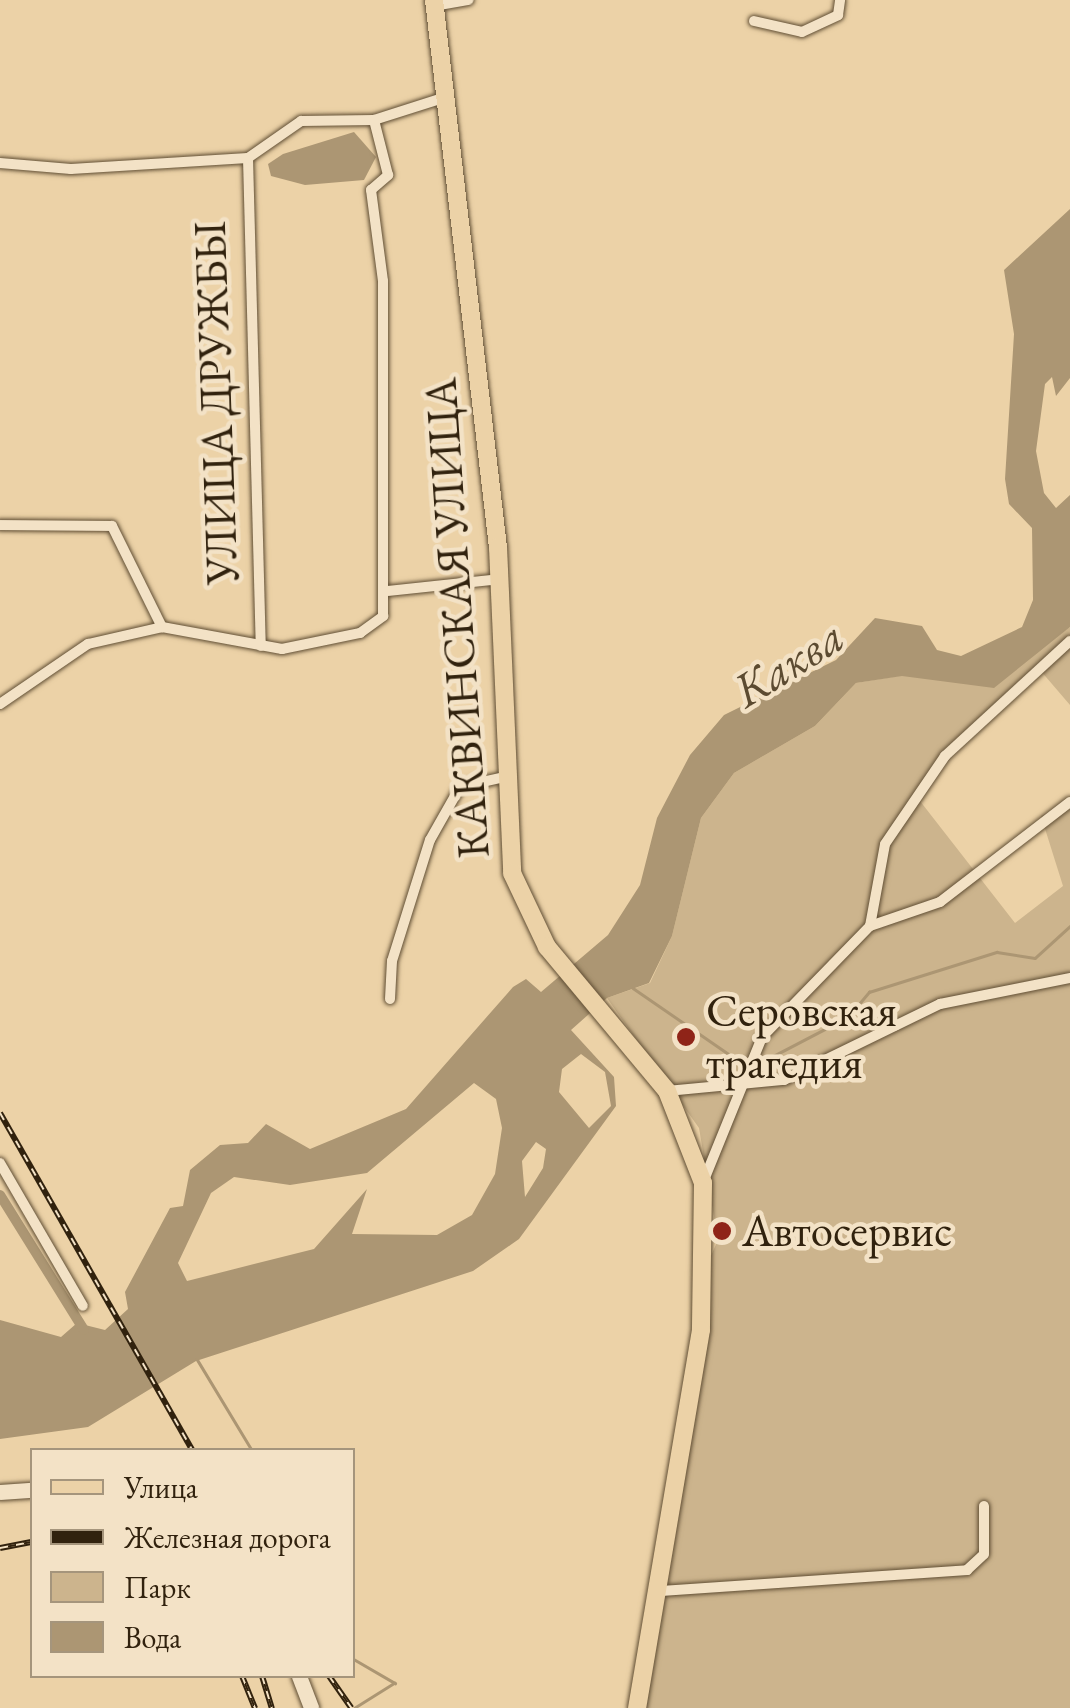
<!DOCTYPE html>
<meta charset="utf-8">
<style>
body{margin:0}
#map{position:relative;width:1070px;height:1708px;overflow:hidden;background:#ecd2a7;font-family:"EB Garamond",serif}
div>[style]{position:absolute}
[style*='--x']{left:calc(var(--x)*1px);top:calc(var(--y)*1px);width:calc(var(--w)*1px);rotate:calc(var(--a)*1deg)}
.green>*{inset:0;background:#ccb48d}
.water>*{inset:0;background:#ac9673}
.stream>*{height:2.5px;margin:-1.25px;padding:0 1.25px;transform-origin:1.25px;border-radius:1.25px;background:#ac9673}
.canal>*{height:10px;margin:-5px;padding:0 5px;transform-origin:5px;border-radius:5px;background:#ac9673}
.roads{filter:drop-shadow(0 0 2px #604e34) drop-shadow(0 0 2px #604e34)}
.street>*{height:10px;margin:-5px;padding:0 5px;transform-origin:5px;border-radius:5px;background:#f3e2c6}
.secondary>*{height:15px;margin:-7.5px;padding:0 7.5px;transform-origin:7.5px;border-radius:7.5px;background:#f3e2c6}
.primary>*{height:18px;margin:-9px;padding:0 9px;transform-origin:9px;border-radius:9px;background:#ecd2a7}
.rail>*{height:6px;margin-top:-3px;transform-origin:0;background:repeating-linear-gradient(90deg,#f3e2c6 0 8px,#31220e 0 16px);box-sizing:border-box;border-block:2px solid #31220e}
.dots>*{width:28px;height:28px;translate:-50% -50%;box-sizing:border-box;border:5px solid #f3e2c6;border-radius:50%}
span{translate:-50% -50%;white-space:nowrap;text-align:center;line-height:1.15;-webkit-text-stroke:9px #f3e2c6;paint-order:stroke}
.street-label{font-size:45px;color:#31220e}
.poi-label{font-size:45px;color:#31220e}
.left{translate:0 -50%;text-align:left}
.water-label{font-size:48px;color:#5c4b31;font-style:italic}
.legend{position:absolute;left:30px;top:1448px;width:325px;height:230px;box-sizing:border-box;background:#f3e2c6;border:2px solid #a5957c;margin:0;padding:12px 18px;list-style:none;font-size:30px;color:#31220e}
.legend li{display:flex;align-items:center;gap:20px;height:50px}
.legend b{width:50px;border:2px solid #a5957c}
</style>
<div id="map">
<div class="green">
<i style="clip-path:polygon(1070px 627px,1070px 705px,1040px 670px,945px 756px,920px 801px,1015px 923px,1063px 886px,1041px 816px,1070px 802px,1070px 1708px,637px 1708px,706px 1267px,718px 1240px,699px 1128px,607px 998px,650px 983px,672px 936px,701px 818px,734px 773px,815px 726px,856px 683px,1032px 654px)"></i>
</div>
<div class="water">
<i style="clip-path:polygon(354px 132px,376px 157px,364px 180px,305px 185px,271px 176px,268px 164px,283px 154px)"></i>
<i style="clip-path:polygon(evenodd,1070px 209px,1070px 378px,1056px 396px,1052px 377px,1045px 384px,1036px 451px,1044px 493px,1056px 508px,1070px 495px,1070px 627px,994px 688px,902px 676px,856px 683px,815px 726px,734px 773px,701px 818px,672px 936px,649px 983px,607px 998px,571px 1030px,614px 1077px,616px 1106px,519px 1239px,473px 1271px,196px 1361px,88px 1427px,0 1439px,0 1320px,61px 1337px,77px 1323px,105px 1330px,128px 1309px,125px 1292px,170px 1208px,183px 1206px,190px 1170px,220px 1145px,248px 1143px,266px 1124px,310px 1149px,406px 1109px,513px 987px,526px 979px,541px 992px,608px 935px,640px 885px,657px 818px,690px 755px,724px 715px,836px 660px,875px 618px,922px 626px,937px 650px,961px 656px,1022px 627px,1033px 600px,1032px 528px,1009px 504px,1005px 479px,1014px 334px,1004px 270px,1070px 209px,581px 1054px,605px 1072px,611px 1106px,589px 1128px,559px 1092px,562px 1069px,581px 1054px,1070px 209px,474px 1083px,496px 1099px,502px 1128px,495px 1174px,472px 1215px,437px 1235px,352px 1234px,367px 1189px,314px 1249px,187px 1281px,178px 1263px,211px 1193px,234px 1177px,290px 1185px,367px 1173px,474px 1083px,1070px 209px,536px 1142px,546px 1149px,543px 1168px,525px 1197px,522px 1161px,536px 1142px)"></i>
</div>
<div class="stream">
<i style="--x:633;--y:988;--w:129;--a:34.6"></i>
<i style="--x:756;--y:1065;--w:104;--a:-27.6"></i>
<i style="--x:848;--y:1017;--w:33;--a:-50"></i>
<i style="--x:869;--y:992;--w:134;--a:-17.4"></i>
<i style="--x:997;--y:952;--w:38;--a:9"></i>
<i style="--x:1035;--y:958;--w:47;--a:-42.4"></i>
<i style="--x:197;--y:1359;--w:106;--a:58.9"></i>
<i style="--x:352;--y:1658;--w:50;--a:30.2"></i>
<i style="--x:395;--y:1683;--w:47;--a:148"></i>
</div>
<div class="canal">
<i style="--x:0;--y:1195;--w:159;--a:58.1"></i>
</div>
<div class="roads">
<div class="street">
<i style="--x:434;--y:6;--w:35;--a:-10"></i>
<i style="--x:754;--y:21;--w:49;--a:12.9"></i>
<i style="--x:802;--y:32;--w:40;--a:-25"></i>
<i style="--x:838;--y:15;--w:15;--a:-82"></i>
<i style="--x:248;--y:158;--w:488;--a:88.5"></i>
<i style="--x:0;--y:163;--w:71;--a:4.8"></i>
<i style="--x:71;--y:169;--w:177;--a:-3.6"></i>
<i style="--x:248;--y:158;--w:65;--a:-34.9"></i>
<i style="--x:301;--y:121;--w:73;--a:-0.8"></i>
<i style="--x:374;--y:120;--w:76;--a:-17.7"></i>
<i style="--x:0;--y:525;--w:112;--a:0.5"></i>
<i style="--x:112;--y:526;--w:113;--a:63.7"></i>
<i style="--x:388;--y:591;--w:113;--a:-6.1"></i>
<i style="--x:0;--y:704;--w:107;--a:-34.3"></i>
<i style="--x:88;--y:644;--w:76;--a:-12.9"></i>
<i style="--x:162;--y:627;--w:122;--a:10.4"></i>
<i style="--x:282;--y:649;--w:80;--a:-11.6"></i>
<i style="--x:360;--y:633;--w:29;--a:-36"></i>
<i style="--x:383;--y:616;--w:335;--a:-90"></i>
<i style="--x:383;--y:281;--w:92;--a:-97.5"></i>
<i style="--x:371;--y:190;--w:23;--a:-41"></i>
<i style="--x:388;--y:175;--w:57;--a:-104.3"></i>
<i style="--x:870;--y:926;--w:83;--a:-79.6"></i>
<i style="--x:885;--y:844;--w:107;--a:-55.7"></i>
<i style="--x:945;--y:756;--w:170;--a:-42.6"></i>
<i style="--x:390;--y:999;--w:38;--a:-87"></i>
<i style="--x:392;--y:961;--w:127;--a:-72.6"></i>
<i style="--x:430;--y:840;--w:61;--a:-60.5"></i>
<i style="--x:460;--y:787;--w:45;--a:-12.8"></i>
<i style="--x:667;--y:1091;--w:118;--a:-5.4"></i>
<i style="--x:784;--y:1080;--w:174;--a:-26"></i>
<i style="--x:940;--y:1004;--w:133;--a:-11.3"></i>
<i style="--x:0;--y:1163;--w:165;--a:59.9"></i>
<i style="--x:704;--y:1180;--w:154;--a:-67.9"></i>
<i style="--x:762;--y:1037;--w:155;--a:-45.8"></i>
<i style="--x:870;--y:926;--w:74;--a:-18.9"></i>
<i style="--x:940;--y:902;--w:164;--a:-37.6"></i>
<i style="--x:661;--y:1591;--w:307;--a:-3.9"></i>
<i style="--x:967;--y:1570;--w:23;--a:-43"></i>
<i style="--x:984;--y:1554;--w:48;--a:-90"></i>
</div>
<div class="secondary">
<i style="--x:0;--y:1492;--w:32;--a:-4"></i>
<i style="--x:299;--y:1676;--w:34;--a:69"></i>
</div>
<div class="primary">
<i style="--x:434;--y:0;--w:551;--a:83.33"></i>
<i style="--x:498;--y:547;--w:326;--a:87.5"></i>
<i style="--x:512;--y:873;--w:82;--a:64.7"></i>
<i style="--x:547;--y:947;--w:187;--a:50.2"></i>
<i style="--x:667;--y:1091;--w:99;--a:68.6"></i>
<i style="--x:703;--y:1183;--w:147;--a:90.8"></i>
<i style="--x:701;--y:1330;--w:383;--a:99.6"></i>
</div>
</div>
<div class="rail">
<i style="--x:0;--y:1113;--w:388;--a:60.3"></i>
<i style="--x:0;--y:1548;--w:33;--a:-11"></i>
<i style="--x:242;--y:1676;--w:35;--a:68"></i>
<i style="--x:262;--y:1676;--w:34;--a:73"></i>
<i style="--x:329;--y:1676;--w:39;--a:55"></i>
</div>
<div class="dots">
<i style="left:686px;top:1037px;background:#8f2418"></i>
<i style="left:722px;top:1231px;background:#8f2418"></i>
</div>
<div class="street-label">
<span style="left:216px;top:403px;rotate:-92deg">УЛИЦА ДРУЖБЫ</span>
<span style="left:457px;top:618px;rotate:-94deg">КАКВИНСКАЯ УЛИЦА</span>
</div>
<div class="poi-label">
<span class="left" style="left:706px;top:1037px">Серовская<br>трагедия</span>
<span class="left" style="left:742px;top:1231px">Автосервис</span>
</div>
<div class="water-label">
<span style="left:788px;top:663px;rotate:-32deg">Каква</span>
</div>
<ul class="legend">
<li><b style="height:12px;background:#ecd2a7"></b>Улица</li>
<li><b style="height:12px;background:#31220e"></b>Железная дорога</li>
<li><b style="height:28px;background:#ccb48d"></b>Парк</li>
<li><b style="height:28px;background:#ac9673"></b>Вода</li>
</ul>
</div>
